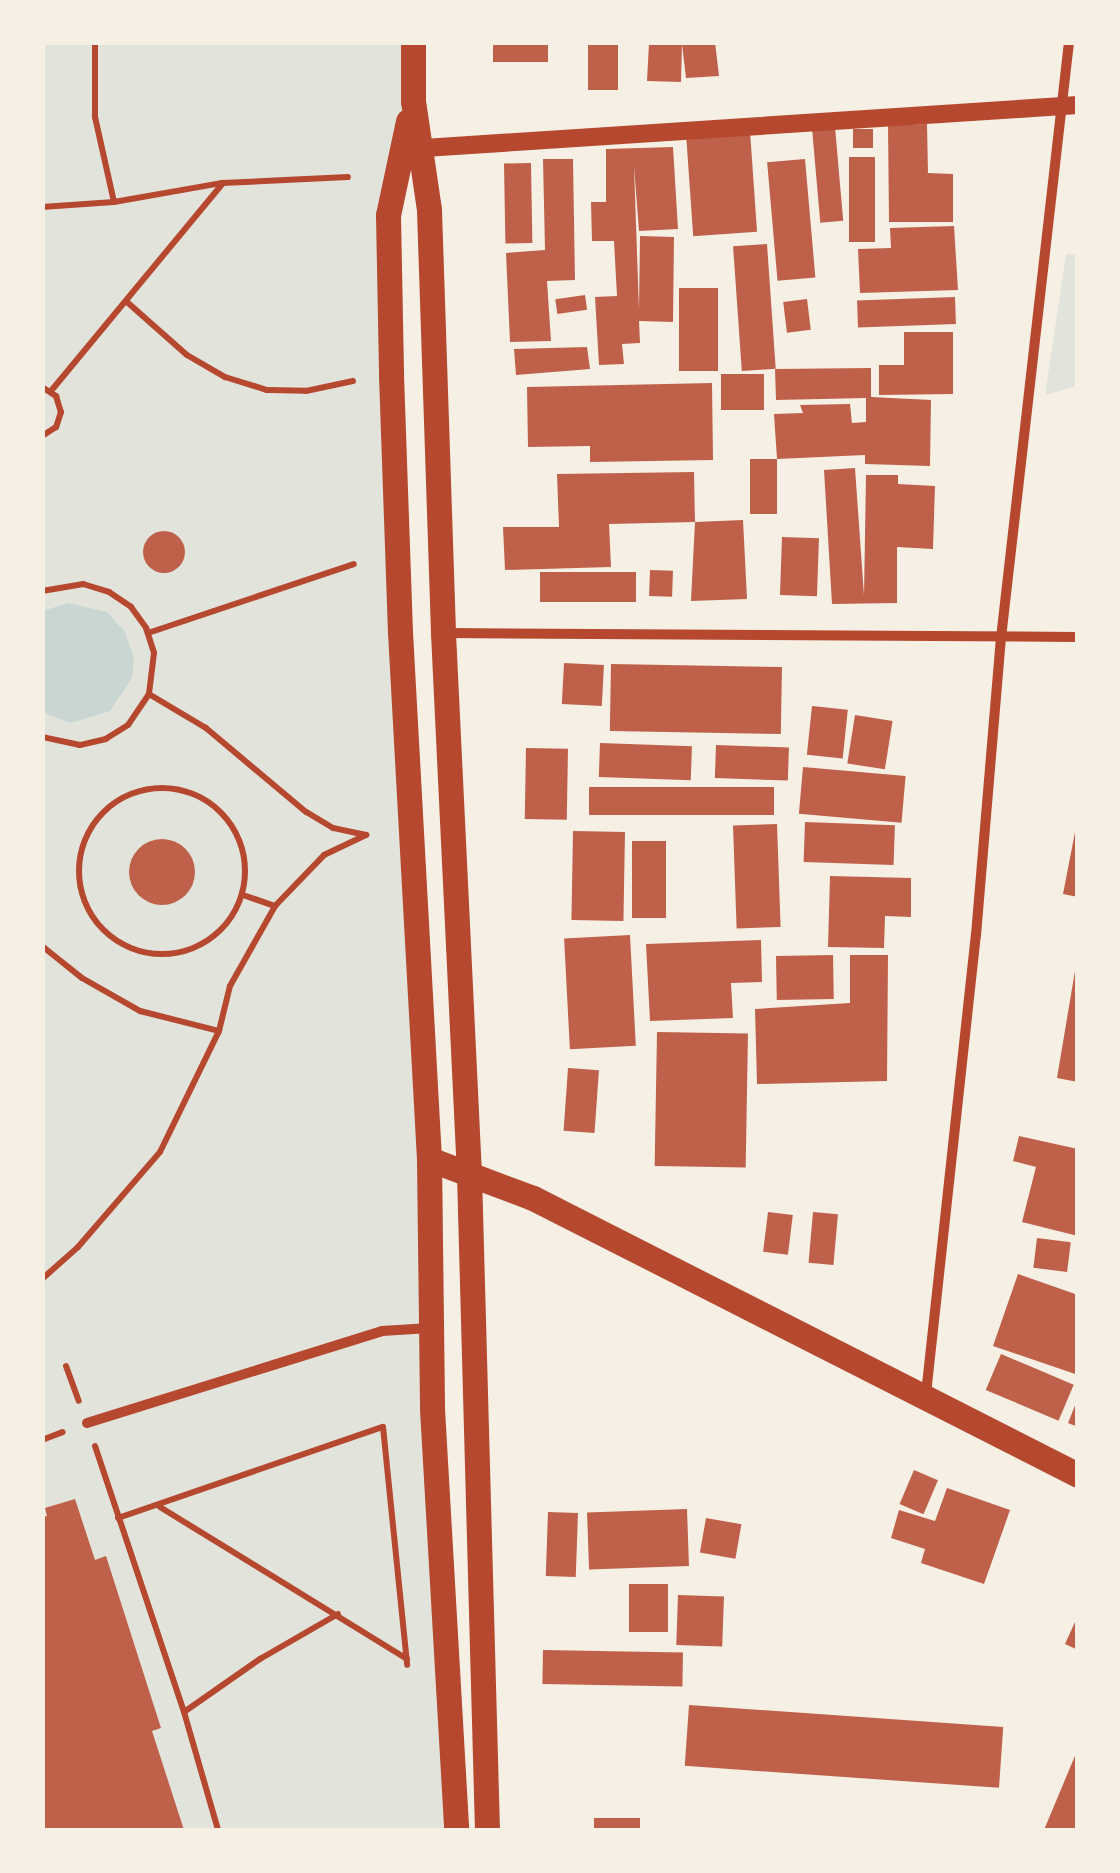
<!DOCTYPE html>
<style>
body{margin:0}
#map{position:relative;width:1120px;height:1873px;overflow:hidden;background:#f6efe4;font-family:Literata,serif}
div>[style]{position:absolute}
[style*='--x']{left:calc(var(--x)*1px);top:calc(var(--y)*1px);width:calc(var(--w)*1px);rotate:calc(var(--a)*1deg)}
.green>*{inset:0;background:#e2e4dc}
.water>*{inset:0;background:#c9d6d2}
.building>*{inset:0;background:#bf614a;transform-origin:0 0}
.round{border-radius:50%}
.path>*{height:6px;margin:-3px;padding:0 3px;transform-origin:3px;border-radius:3px;background:#b5482f}
.path>.ring{margin:-3px;padding:0;box-sizing:content-box;background:none;border:6px solid #b5482f;border-radius:50%}
.minor>*{height:10px;margin:-5px;padding:0 5px;transform-origin:5px;border-radius:5px;background:#b5482f}
.tertiary>*{height:18px;margin:-9px;padding:0 9px;transform-origin:9px;border-radius:9px;background:#b5482f}
.primary>*{height:25px;margin:-12.5px;padding:0 12.5px;transform-origin:12.5px;border-radius:12.5px;background:#b5482f}
span{translate:-50% -50%;white-space:nowrap;text-align:center;line-height:1.15;-webkit-text-stroke:10px #f6efe4;paint-order:stroke}
.frame{position:absolute;inset:0;border:45px solid #f6efe4;pointer-events:none}
</style>
<div id="map">
<div class="green">
<i style="clip-path:polygon(42px 43px,413px 43px,396px 173px,456px 1830px,43px 1830px)"></i>
<i style="clip-path:polygon(1066px 254px,1077px 255px,1077px 386px,1045px 395px)"></i>
</div>
<div class="water">
<i style="clip-path:polygon(68px 603px,107px 612px,125px 632px,134px 657px,132px 678px,110px 711px,71px 723px,42px 712px,43px 611px)"></i>
</div>
<div class="building">
<i style="left:493px;top:42px;width:55px;height:20px"></i>
<i style="left:588px;top:42px;width:30px;height:48px"></i>
<i style="clip-path:polygon(715px 42px,719px 76px,686px 78px,682px 44px,681px 82px,647px 81px,649px 43px)"></i>
<i style="clip-path:polygon(927px 124px,928px 173px,953px 174px,953px 222px,889px 222px,888px 125px)"></i>
<i style="left:835px;top:127px;width:94px;height:23px;rotate:85deg"></i>
<i style="left:853px;top:129px;width:20px;height:19px"></i>
<i style="left:750px;top:131px;width:101px;height:64px;rotate:86deg"></i>
<i style="clip-path:polygon(673px 147px,678px 229px,639px 231px,634px 166px,639px 310px,640px 236px,674px 237px,673px 322px,639px 321px,640px 343px,622px 344px,624px 364px,599px 365px,595px 297px,617px 296px,614px 241px,592px 241px,591px 202px,606px 202px,606px 149px)"></i>
<i style="left:849px;top:157px;width:26px;height:85px"></i>
<i style="clip-path:polygon(543px 159px,573px 159px,575px 280px,547px 281px,551px 341px,510px 342px,506px 253px,545px 250px)"></i>
<i style="left:805px;top:159px;width:119px;height:38px;rotate:85deg"></i>
<i style="left:531px;top:163px;width:80px;height:27px;rotate:89deg"></i>
<i style="clip-path:polygon(954px 226px,958px 290px,860px 293px,858px 249px,891px 248px,890px 228px)"></i>
<i style="left:767px;top:244px;width:125px;height:34px;rotate:86deg"></i>
<i style="left:679px;top:288px;width:39px;height:83px"></i>
<i style="left:585px;top:295px;width:15px;height:30px;rotate:82deg"></i>
<i style="left:955px;top:297px;width:27px;height:98px;rotate:88deg"></i>
<i style="left:807px;top:299px;width:31px;height:24px;rotate:83deg"></i>
<i style="clip-path:polygon(904px 332px,953px 332px,953px 394px,879px 395px,879px 365px,904px 365px)"></i>
<i style="clip-path:polygon(587px 347px,590px 369px,516px 375px,514px 349px)"></i>
<i style="clip-path:polygon(871px 368px,871px 397px,931px 400px,930px 466px,865px 464px,865px 455px,777px 459px,774px 414px,803px 413px,800px 405px,850px 404px,852px 423px,866px 422px,866px 398px,776px 400px,775px 369px)"></i>
<i style="left:721px;top:374px;width:43px;height:36px"></i>
<i style="clip-path:polygon(712px 383px,713px 460px,590px 462px,590px 446px,528px 447px,527px 387px)"></i>
<i style="left:750px;top:459px;width:27px;height:55px"></i>
<i style="clip-path:polygon(855px 468px,864px 595px,866px 475px,898px 475px,898px 484px,935px 486px,933px 549px,897px 547px,897px 603px,832px 604px,824px 470px)"></i>
<i style="clip-path:polygon(694px 472px,695px 522px,609px 524px,611px 567px,505px 570px,503px 527px,559px 527px,557px 474px)"></i>
<i style="clip-path:polygon(743px 520px,747px 599px,691px 601px,695px 522px)"></i>
<i class="round" style="left:143px;top:531px;width:42px;height:42px"></i>
<i style="left:782px;top:537px;width:37px;height:58px;rotate:2deg"></i>
<i style="left:650px;top:570px;width:23px;height:26px;rotate:2deg"></i>
<i style="left:540px;top:572px;width:96px;height:30px"></i>
<i style="left:564px;top:663px;width:40px;height:41px;rotate:3deg"></i>
<i style="left:611px;top:664px;width:171px;height:67px;rotate:1deg"></i>
<i style="left:812px;top:706px;width:36px;height:49px;rotate:6deg"></i>
<i style="left:855px;top:715px;width:38px;height:49px;rotate:9deg"></i>
<i style="left:600px;top:743px;width:92px;height:34px;rotate:2deg"></i>
<i style="left:716px;top:745px;width:73px;height:33px;rotate:2deg"></i>
<i style="left:526px;top:748px;width:42px;height:71px;rotate:1deg"></i>
<i style="left:803px;top:767px;width:103px;height:47px;rotate:5deg"></i>
<i style="left:589px;top:787px;width:185px;height:28px"></i>
<i style="left:805px;top:822px;width:90px;height:40px;rotate:2deg"></i>
<i style="left:777px;top:824px;width:103px;height:44px;rotate:88deg"></i>
<i style="clip-path:polygon(1076px 827px,1078px 827px,1078px 897px,1063px 894px)"></i>
<i style="left:573px;top:831px;width:52px;height:89px;rotate:1deg"></i>
<i class="round" style="left:129px;top:839px;width:66px;height:66px"></i>
<i style="left:632px;top:841px;width:34px;height:77px"></i>
<i style="clip-path:polygon(830px 876px,911px 878px,911px 917px,885px 916px,884px 948px,828px 947px)"></i>
<i style="left:630px;top:935px;width:111px;height:66px;rotate:87deg"></i>
<i style="clip-path:polygon(761px 940px,762px 982px,731px 983px,733px 1018px,650px 1021px,646px 944px)"></i>
<i style="left:833px;top:955px;width:44px;height:57px;rotate:89deg"></i>
<i style="clip-path:polygon(850px 955px,888px 955px,887px 1081px,757px 1084px,755px 1009px,850px 1003px)"></i>
<i style="clip-path:polygon(1075px 971px,1078px 972px,1078px 1082px,1057px 1078px)"></i>
<i style="left:657px;top:1032px;width:91px;height:134px;rotate:1deg"></i>
<i style="left:568px;top:1068px;width:31px;height:63px;rotate:4deg"></i>
<i style="clip-path:polygon(1019px 1136px,1078px 1149px,1078px 1236px,1022px 1222px,1036px 1167px,1013px 1161px)"></i>
<i style="left:768px;top:1212px;width:25px;height:40px;rotate:7deg"></i>
<i style="left:813px;top:1212px;width:25px;height:51px;rotate:5deg"></i>
<i style="left:1037px;top:1238px;width:34px;height:30px;rotate:7deg"></i>
<i style="clip-path:polygon(1018px 1274px,1078px 1295px,1078px 1375px,993px 1346px)"></i>
<i style="left:1001px;top:1354px;width:79px;height:39px;rotate:23deg"></i>
<i style="clip-path:polygon(1078px 1398px,1078px 1427px,1068px 1423px)"></i>
<i style="left:914px;top:1470px;width:26px;height:37px;rotate:23deg"></i>
<i style="clip-path:polygon(947px 1488px,1010px 1510px,984px 1584px,921px 1563px,925px 1549px,891px 1538px,899px 1510px,935px 1521px)"></i>
<i style="clip-path:polygon(75px 1499px,95px 1560px,106px 1556px,161px 1728px,152px 1731px,184px 1830px,42px 1830px,42px 1517px,47px 1516px,45px 1508px)"></i>
<i style="left:687px;top:1509px;width:57px;height:100px;rotate:88deg"></i>
<i style="left:548px;top:1512px;width:30px;height:64px;rotate:2deg"></i>
<i style="left:706px;top:1518px;width:36px;height:35px;rotate:10deg"></i>
<i style="left:629px;top:1584px;width:39px;height:48px"></i>
<i style="left:678px;top:1595px;width:46px;height:50px;rotate:2deg"></i>
<i style="clip-path:polygon(1075px 1622px,1078px 1624px,1078px 1650px,1065px 1644px)"></i>
<i style="left:543px;top:1650px;width:140px;height:34px;rotate:1deg"></i>
<i style="left:689px;top:1705px;width:315px;height:61px;rotate:4deg"></i>
<i style="clip-path:polygon(1077px 1751px,1078px 1830px,1044px 1830px)"></i>
<i style="left:594px;top:1818px;width:46px;height:12px"></i>
</div>
<div class="path">
<i style="--x:95;--y:42;--w:75;--a:90"></i>
<i style="--x:95;--y:117;--w:87;--a:77.4"></i>
<i style="--x:42;--y:207;--w:72;--a:-4"></i>
<i style="--x:114;--y:202;--w:110;--a:-10"></i>
<i style="--x:222;--y:183;--w:126;--a:-2.7"></i>
<i style="--x:127;--y:302;--w:80;--a:41.5"></i>
<i style="--x:187;--y:355;--w:44;--a:30.1"></i>
<i style="--x:225;--y:377;--w:44;--a:17.2"></i>
<i style="--x:267;--y:390;--w:39;--a:1"></i>
<i style="--x:306;--y:391;--w:48;--a:-12"></i>
<i style="--x:42;--y:387;--w:17;--a:33"></i>
<i style="--x:56;--y:396;--w:17;--a:73"></i>
<i style="--x:61;--y:412;--w:16;--a:108"></i>
<i style="--x:56;--y:427;--w:17;--a:147"></i>
<i style="--x:51;--y:391;--w:268;--a:-50.4"></i>
<i style="--x:42;--y:591;--w:42;--a:-9.7"></i>
<i style="--x:83;--y:584;--w:27;--a:17"></i>
<i style="--x:109;--y:592;--w:27;--a:34"></i>
<i style="--x:131;--y:607;--w:26;--a:54"></i>
<i style="--x:146;--y:628;--w:26;--a:72"></i>
<i style="--x:154;--y:653;--w:41;--a:97"></i>
<i style="--x:149;--y:694;--w:37;--a:124"></i>
<i style="--x:128;--y:725;--w:26;--a:148"></i>
<i style="--x:106;--y:739;--w:27;--a:167"></i>
<i style="--x:80;--y:745;--w:39;--a:-168"></i>
<i style="--x:148;--y:633;--w:217;--a:-18.5"></i>
<i class="ring" style="left:79px;top:788px;width:160px;height:160px"></i>
<i style="--x:243;--y:895;--w:34;--a:19"></i>
<i style="--x:42;--y:946;--w:51;--a:38.7"></i>
<i style="--x:82;--y:978;--w:67;--a:29.6"></i>
<i style="--x:140;--y:1011;--w:81;--a:14.2"></i>
<i style="--x:42;--y:1279;--w:48;--a:-41.6"></i>
<i style="--x:78;--y:1247;--w:125;--a:-49.2"></i>
<i style="--x:160;--y:1152;--w:135;--a:-64"></i>
<i style="--x:219;--y:1031;--w:46;--a:-76.3"></i>
<i style="--x:230;--y:986;--w:92;--a:-60.6"></i>
<i style="--x:275;--y:906;--w:71;--a:-46.1"></i>
<i style="--x:324;--y:855;--w:47;--a:-25.5"></i>
<i style="--x:366;--y:835;--w:34;--a:-168"></i>
<i style="--x:333;--y:828;--w:31;--a:-149"></i>
<i style="--x:306;--y:812;--w:131;--a:-140"></i>
<i style="--x:206;--y:728;--w:66;--a:-149.2"></i>
<i style="--x:66;--y:1366;--w:37;--a:70"></i>
<i style="--x:42;--y:1440;--w:22;--a:-21"></i>
<i style="--x:95;--y:1446;--w:280;--a:71.5"></i>
<i style="--x:184;--y:1712;--w:123;--a:73.9"></i>
<i style="--x:160;--y:1507;--w:290;--a:31.6"></i>
<i style="--x:118;--y:1518;--w:280;--a:-19"></i>
<i style="--x:383;--y:1427;--w:239;--a:84.2"></i>
<i style="--x:184;--y:1712;--w:93;--a:-34.9"></i>
<i style="--x:260;--y:1659;--w:90;--a:-30"></i>
</div>
<div class="minor">
<i style="--x:444;--y:633;--w:634;--a:0.36"></i>
<i style="--x:926;--y:1394;--w:462;--a:-83.8"></i>
<i style="--x:976;--y:935;--w:298;--a:-85.2"></i>
<i style="--x:1001;--y:638;--w:600;--a:-83.49"></i>
<i style="--x:87;--y:1423;--w:309;--a:-17.3"></i>
<i style="--x:382;--y:1331;--w:48;--a:-3.6"></i>
</div>
<div class="tertiary">
<i style="--x:409;--y:149;--w:670;--a:-3.76"></i>
</div>
<div class="primary">
<i style="--x:413;--y:42;--w:59;--a:90"></i>
<i style="--x:413;--y:101;--w:110;--a:81.6"></i>
<i style="--x:429;--y:210;--w:423;--a:88.1"></i>
<i style="--x:443;--y:633;--w:542;--a:87.25"></i>
<i style="--x:469;--y:1174;--w:656;--a:88.43"></i>
<i style="--x:408;--y:121;--w:96;--a:102"></i>
<i style="--x:388;--y:215;--w:160;--a:88.9"></i>
<i style="--x:391;--y:375;--w:257;--a:88"></i>
<i style="--x:400;--y:632;--w:528;--a:86.85"></i>
<i style="--x:429;--y:1159;--w:250;--a:89.3"></i>
<i style="--x:432;--y:1409;--w:422;--a:86.7"></i>
<i style="--x:429;--y:1159;--w:111;--a:20.6"></i>
<i style="--x:533;--y:1198;--w:611;--a:26.94"></i>
</div>
<div class="frame"></div>
</div>
